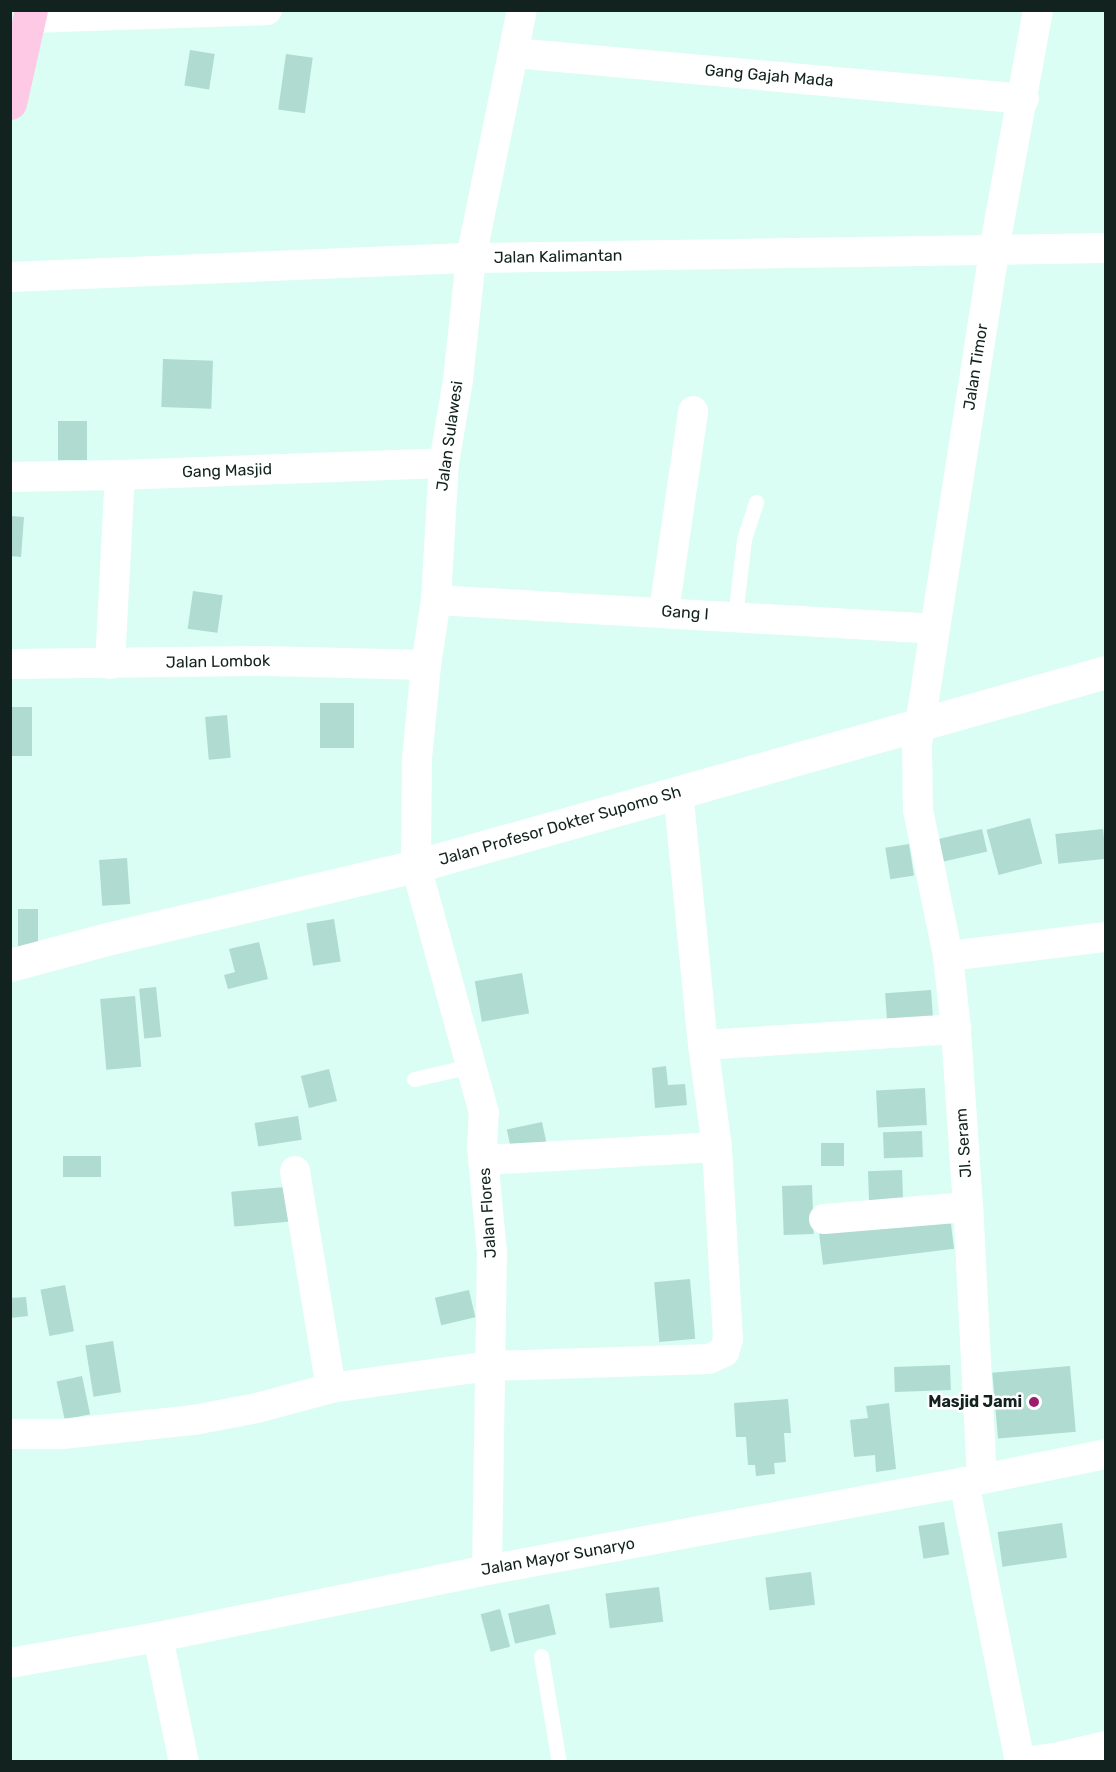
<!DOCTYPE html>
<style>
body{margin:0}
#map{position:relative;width:1116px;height:1772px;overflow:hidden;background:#dafdf4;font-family:Rubik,sans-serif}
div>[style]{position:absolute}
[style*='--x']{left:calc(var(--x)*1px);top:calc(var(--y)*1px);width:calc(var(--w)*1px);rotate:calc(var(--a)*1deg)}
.building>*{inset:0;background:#afdbd0;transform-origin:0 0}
.service>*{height:15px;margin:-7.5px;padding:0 7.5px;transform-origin:7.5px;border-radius:7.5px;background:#fff}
.minor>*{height:30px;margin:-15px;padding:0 15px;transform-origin:15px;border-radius:15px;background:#fff}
.tertiary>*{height:33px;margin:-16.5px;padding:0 16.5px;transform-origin:16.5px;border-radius:16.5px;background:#fff}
.primary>*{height:33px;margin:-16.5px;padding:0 16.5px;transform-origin:16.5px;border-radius:16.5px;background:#fec9e4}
.dots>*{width:16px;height:16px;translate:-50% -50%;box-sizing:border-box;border:3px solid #fff;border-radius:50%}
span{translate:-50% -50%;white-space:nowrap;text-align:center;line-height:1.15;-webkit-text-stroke:5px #fff;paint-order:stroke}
.street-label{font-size:16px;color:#12231f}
.poi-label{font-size:16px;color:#12231f;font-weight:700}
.right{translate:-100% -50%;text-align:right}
.frame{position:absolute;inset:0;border:12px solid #12231f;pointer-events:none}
</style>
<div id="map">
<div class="building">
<i style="left:190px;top:50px;width:25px;height:36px;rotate:9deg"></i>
<i style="left:286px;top:54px;width:27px;height:56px;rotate:8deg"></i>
<i style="left:163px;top:359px;width:50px;height:48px;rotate:2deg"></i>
<i style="left:58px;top:421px;width:29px;height:39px"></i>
<i style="clip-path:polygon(10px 516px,24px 517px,21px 557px,10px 556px)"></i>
<i style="left:193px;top:591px;width:30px;height:38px;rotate:8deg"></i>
<i style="left:320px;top:703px;width:34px;height:45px"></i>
<i style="left:10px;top:707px;width:22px;height:49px"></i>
<i style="left:227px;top:715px;width:43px;height:22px;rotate:85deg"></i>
<i style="left:1030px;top:818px;width:47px;height:45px;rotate:75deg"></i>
<i style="left:982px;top:829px;width:23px;height:49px;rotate:77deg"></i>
<i style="left:1103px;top:829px;width:30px;height:48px;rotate:84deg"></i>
<i style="left:909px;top:844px;width:32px;height:24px;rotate:81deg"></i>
<i style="left:127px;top:858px;width:46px;height:28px;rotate:86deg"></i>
<i style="left:18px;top:909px;width:20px;height:38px"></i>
<i style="left:334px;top:919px;width:43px;height:28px;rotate:81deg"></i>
<i style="clip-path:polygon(259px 942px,268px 979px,228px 989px,224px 975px,235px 972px,229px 949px)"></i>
<i style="left:522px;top:973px;width:41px;height:48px;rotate:80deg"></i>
<i style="left:156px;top:987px;width:50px;height:17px;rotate:84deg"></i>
<i style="left:931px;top:990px;width:29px;height:46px;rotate:86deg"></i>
<i style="left:135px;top:996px;width:71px;height:35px;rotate:85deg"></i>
<i style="clip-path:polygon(666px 1066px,668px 1085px,685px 1084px,687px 1105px,655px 1108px,652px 1068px)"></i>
<i style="left:329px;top:1069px;width:33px;height:29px;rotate:76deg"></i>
<i style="left:925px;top:1088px;width:37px;height:49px;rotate:87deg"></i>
<i style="left:298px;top:1116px;width:24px;height:44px;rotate:81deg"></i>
<i style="left:542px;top:1122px;width:24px;height:36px;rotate:78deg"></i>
<i style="left:922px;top:1131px;width:26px;height:39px;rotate:88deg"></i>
<i style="left:821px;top:1143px;width:23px;height:23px"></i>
<i style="left:101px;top:1156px;width:21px;height:38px;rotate:90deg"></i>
<i style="left:902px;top:1170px;width:38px;height:34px;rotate:88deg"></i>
<i style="left:812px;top:1185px;width:49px;height:30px;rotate:88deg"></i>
<i style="left:296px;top:1186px;width:35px;height:65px;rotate:85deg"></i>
<i style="left:950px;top:1216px;width:33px;height:132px;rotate:83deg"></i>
<i style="left:690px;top:1279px;width:60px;height:36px;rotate:85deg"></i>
<i style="left:65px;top:1285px;width:47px;height:25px;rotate:79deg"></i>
<i style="left:469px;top:1290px;width:28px;height:35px;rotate:77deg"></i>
<i style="clip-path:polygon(26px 1297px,28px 1316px,10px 1318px,10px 1298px)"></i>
<i style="left:113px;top:1341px;width:52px;height:28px;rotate:81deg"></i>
<i style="left:950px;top:1365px;width:25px;height:56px;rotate:88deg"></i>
<i style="left:1070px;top:1366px;width:66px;height:78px;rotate:85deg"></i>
<i style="left:82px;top:1376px;width:39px;height:26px;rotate:78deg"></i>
<i style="clip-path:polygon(788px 1399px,791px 1433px,784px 1433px,786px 1462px,774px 1463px,775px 1474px,756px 1476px,755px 1465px,748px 1465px,746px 1437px,736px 1437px,734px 1403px)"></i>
<i style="clip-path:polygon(889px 1403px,896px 1469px,876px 1472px,875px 1455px,854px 1457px,850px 1420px,868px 1418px,866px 1406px)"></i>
<i style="left:944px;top:1522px;width:33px;height:26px;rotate:81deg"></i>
<i style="left:1062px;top:1523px;width:35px;height:65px;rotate:82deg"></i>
<i style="left:811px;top:1572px;width:33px;height:46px;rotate:83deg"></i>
<i style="left:659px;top:1587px;width:35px;height:54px;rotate:83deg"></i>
<i style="left:549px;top:1604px;width:31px;height:42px;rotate:77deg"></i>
<i style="left:500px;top:1609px;width:39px;height:20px;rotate:75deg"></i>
</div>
<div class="service">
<i style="--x:735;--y:617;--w:79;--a:-83.4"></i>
<i style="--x:744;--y:539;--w:39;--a:-72"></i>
<i style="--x:414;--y:1079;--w:58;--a:-12.8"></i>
<i style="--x:541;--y:1656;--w:108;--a:80.4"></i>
</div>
<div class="minor">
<i style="--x:30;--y:18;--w:237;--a:-1.9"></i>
<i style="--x:514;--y:53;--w:512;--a:5.15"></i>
<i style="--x:10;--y:277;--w:461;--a:-2.4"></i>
<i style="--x:471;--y:258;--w:635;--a:-0.9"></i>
<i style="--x:10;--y:477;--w:110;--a:-1"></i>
<i style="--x:120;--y:475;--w:324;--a:-2.1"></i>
<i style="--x:436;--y:600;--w:499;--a:3.3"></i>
<i style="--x:664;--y:611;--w:202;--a:-81.7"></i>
<i style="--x:10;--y:664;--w:255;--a:-0.7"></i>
<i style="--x:265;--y:661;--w:161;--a:1.4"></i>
<i style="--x:110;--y:664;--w:189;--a:-87"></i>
<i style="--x:948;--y:956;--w:159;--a:-6.9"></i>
<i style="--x:703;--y:1045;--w:254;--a:-3.6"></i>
<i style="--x:484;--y:1160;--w:233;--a:-3.2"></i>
<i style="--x:295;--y:1171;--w:220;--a:80.6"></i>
<i style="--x:824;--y:1219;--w:144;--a:-4.8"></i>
<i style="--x:10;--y:1434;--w:52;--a:0"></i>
<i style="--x:62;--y:1434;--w:133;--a:-6.1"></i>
<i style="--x:194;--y:1420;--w:64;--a:-10.8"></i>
<i style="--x:257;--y:1408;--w:77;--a:-15.1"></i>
<i style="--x:331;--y:1388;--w:160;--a:-7.9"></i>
<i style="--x:489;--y:1366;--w:220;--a:-1.8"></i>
<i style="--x:709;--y:1359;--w:17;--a:-25"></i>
<i style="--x:724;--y:1352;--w:14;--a:-73"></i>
<i style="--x:728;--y:1339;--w:192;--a:-93.3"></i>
<i style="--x:717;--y:1147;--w:103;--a:-97.8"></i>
<i style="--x:703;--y:1045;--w:254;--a:-95.6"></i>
<i style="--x:982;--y:1479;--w:272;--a:-92.9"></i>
<i style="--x:968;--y:1207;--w:178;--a:-93.9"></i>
<i style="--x:956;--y:1029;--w:73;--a:-96.3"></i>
<i style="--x:948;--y:956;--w:149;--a:-101.6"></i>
<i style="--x:918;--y:810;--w:66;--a:-90.9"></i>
<i style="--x:917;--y:744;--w:500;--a:-81.1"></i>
<i style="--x:994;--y:250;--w:244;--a:-79.6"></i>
<i style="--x:964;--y:1482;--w:286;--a:78.7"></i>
<i style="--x:487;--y:1570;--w:317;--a:-89.1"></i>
<i style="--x:492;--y:1253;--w:105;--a:-95.4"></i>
<i style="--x:482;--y:1148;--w:35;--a:-87"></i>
<i style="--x:484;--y:1113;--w:256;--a:-105.4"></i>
<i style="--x:416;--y:866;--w:107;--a:-89.5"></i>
<i style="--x:417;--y:759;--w:94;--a:-84.5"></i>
<i style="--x:426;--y:665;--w:66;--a:-81.3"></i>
<i style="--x:436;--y:600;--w:137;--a:-86.7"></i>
<i style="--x:444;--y:463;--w:84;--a:-80.4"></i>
<i style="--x:458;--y:380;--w:123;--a:-83.9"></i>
<i style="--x:471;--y:258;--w:253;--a:-78.4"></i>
<i style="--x:158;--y:1637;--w:128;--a:78.3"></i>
<i style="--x:10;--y:1663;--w:150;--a:-10"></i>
<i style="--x:158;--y:1637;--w:336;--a:-11.5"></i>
<i style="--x:487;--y:1570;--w:503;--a:-10.42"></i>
<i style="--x:982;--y:1479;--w:126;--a:-11.4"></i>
<i style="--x:1025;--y:1762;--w:29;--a:-8"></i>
<i style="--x:1054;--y:1758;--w:53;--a:-13"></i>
</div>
<div class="tertiary">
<i style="--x:10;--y:965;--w:105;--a:-15"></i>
<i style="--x:111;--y:938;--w:313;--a:-13.3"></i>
<i style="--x:416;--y:866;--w:717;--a:-15.7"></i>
</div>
<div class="primary">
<i style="--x:10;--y:103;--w:95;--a:-77.3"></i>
</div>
<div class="dots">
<i style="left:1034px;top:1402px;background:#9e1c6d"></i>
</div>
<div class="street-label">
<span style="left:769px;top:76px;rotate:5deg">Gang Gajah Mada</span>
<span style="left:558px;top:257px;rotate:-1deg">Jalan Kalimantan</span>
<span style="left:976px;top:367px;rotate:-81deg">Jalan Timor</span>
<span style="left:450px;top:436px;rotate:-82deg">Jalan Sulawesi</span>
<span style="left:227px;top:471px;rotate:-2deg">Gang Masjid</span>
<span style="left:685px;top:613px;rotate:4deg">Gang I</span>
<span style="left:218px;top:662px;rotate:-1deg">Jalan Lombok</span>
<span style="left:560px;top:826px;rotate:-16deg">Jalan Profesor Dokter Supomo Sh</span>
<span style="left:964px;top:1143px;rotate:-94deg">Jl. Seram</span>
<span style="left:488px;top:1213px;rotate:-94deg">Jalan Flores</span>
<span style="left:558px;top:1557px;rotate:-10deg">Jalan Mayor Sunaryo</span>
</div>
<div class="poi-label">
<span class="right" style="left:1022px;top:1402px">Masjid Jami</span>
</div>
<div class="frame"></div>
</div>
